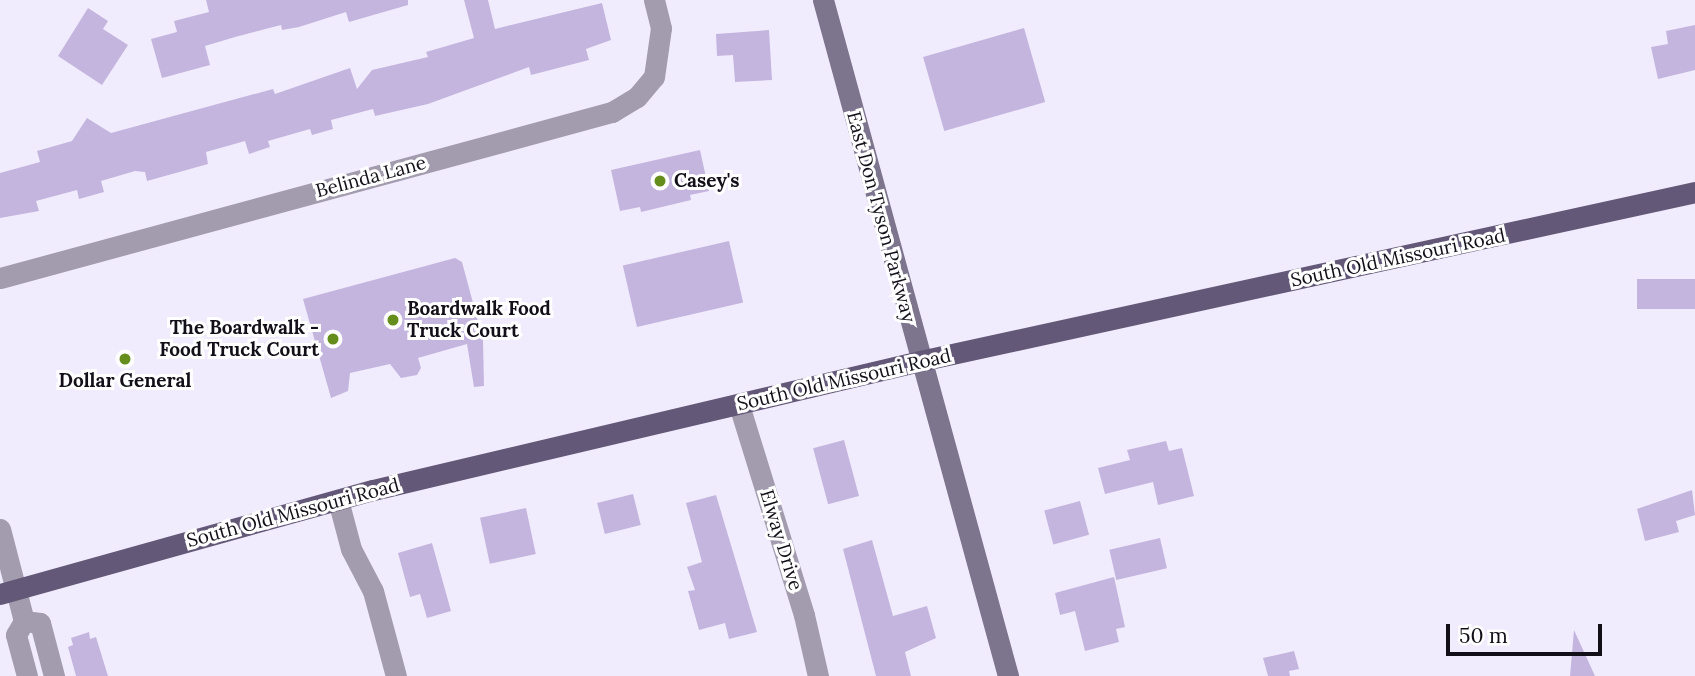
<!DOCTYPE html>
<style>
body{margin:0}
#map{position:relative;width:1695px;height:676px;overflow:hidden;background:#f1ecfd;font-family:Lora,serif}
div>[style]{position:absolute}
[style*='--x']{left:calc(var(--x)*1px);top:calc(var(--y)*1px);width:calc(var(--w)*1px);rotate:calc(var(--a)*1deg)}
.building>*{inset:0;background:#c4b5df;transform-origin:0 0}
.street>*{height:21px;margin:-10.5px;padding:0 10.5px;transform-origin:10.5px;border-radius:10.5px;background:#a29cae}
.secondary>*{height:21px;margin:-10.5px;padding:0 10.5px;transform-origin:10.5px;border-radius:10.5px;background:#7d748e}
.primary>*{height:21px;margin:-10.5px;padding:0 10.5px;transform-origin:10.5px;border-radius:10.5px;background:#635877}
.dots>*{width:19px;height:19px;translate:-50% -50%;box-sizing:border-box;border:4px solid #fff;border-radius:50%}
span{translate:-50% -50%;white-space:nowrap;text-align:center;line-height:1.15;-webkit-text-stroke:6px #fff;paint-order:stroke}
.street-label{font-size:19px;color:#130f19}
.poi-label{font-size:19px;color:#130f19;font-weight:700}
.left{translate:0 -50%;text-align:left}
.right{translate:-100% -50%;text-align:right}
.scale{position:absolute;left:1446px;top:624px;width:156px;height:32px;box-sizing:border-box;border:4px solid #130f19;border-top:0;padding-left:9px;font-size:21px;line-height:24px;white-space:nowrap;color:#130f19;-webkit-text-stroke:5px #fff;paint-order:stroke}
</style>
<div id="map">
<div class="building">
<i style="clip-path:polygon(206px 0,408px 0,408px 5px,349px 22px,346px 12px,299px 27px,282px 30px,281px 25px,235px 37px,205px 46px,210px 65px,162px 78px,151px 39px,177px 32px,174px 21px,209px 12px)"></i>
<i style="clip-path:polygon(464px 0,488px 0,495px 29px,602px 3px,611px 40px,586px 49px,589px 60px,531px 75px,529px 67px,428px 104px,375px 116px,373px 109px,331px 120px,333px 129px,312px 135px,310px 129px,268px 141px,270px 147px,249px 154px,245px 141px,206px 152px,208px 164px,147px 181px,145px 172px,135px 171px,101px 181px,104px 192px,79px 199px,77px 190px,36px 201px,39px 211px,0 218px,0 173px,40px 162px,37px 151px,72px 141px,87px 118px,111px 133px,273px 89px,275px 94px,350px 68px,357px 89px,372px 70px,428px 57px,426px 52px,474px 38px)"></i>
<i style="clip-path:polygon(88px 8px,108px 21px,103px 29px,128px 45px,102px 85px,58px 56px)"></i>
<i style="clip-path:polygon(1695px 25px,1695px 70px,1658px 79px,1651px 47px,1668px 44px,1666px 31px)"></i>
<i style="left:1024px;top:28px;width:77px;height:105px;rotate:74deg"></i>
<i style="clip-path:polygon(769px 30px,772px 80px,735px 82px,733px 55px,717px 56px,716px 34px)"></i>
<i style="clip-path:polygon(700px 150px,709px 191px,690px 195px,691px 200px,641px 212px,640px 207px,620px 211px,611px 170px)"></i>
<i style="left:729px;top:241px;width:63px;height:109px;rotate:77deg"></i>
<i style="clip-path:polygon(455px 258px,462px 262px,483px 340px,484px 386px,474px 387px,467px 344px,418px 358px,421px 368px,417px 375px,401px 378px,390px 364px,350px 373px,348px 391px,331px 398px,303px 299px)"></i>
<i style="left:1695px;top:279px;width:30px;height:58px;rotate:90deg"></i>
<i style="left:844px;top:440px;width:58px;height:32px;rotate:75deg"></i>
<i style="clip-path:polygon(1166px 441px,1169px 451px,1182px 448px,1194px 496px,1158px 505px,1153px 482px,1105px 494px,1098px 468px,1130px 460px,1127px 450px)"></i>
<i style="clip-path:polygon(1692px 490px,1695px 515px,1676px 521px,1679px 532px,1645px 541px,1637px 509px)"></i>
<i style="left:633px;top:494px;width:32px;height:37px;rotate:76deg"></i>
<i style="clip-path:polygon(716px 495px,757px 632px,729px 639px,725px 623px,699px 630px,688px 591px,695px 590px,687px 567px,702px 562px,686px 503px)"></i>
<i style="left:1080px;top:501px;width:35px;height:37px;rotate:75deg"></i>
<i style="left:526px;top:508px;width:47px;height:47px;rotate:78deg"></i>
<i style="left:1160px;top:538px;width:31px;height:52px;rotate:77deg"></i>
<i style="clip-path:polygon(872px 540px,893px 616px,927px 606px,936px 638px,905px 652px,911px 676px,876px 676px,843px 549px)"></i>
<i style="clip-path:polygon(432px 543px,451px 611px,427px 618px,420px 594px,410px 597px,398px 553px)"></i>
<i style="clip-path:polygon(1114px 577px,1125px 627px,1116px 629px,1119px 642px,1085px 651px,1075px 611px,1060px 615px,1055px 593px)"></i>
<i style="clip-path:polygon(1574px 630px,1595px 676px,1570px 676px)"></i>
<i style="clip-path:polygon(89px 632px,90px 639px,96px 637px,108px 676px,76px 676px,68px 647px,73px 645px,71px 638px)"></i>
<i style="clip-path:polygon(1294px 651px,1299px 669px,1289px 671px,1290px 676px,1268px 676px,1263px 658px)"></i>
</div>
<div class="street">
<i style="--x:0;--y:278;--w:634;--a:-15.18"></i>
<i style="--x:612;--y:112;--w:29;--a:-31"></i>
<i style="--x:637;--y:97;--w:26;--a:-50"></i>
<i style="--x:654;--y:77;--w:49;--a:-81.9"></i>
<i style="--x:661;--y:28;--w:29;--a:-104"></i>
<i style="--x:739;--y:405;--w:220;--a:72.8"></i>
<i style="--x:804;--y:615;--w:63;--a:77.1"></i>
<i style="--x:338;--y:500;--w:51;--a:75.1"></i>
<i style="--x:351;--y:549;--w:47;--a:62.4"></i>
<i style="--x:373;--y:591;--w:88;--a:74.9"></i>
<i style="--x:0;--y:529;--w:95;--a:75.4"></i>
<i style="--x:24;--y:621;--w:16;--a:120"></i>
<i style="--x:16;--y:635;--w:42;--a:75"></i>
<i style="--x:24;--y:621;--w:16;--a:7"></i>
<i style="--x:40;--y:623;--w:55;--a:75.2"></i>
</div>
<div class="secondary">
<i style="--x:823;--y:0;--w:701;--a:74.69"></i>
</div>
<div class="primary">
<i style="--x:0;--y:594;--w:387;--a:-15.6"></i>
<i style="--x:373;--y:490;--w:562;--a:-13.27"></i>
<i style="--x:920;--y:361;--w:793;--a:-12.3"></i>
</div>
<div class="dots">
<i style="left:660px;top:181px;background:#658d1c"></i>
<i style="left:393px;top:320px;background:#658d1c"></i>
<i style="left:333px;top:339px;background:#658d1c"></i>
<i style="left:125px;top:359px;background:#658d1c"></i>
</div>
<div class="street-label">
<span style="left:371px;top:177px;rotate:-15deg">Belinda Lane</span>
<span style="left:881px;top:217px;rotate:75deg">East Don Tyson Parkway</span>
<span style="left:1398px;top:258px;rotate:-12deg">South Old Missouri Road</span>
<span style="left:844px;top:380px;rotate:-13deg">South Old Missouri Road</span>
<span style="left:293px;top:513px;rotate:-15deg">South Old Missouri Road</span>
<span style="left:781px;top:540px;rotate:73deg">Elway Drive</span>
</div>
<div class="poi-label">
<span class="left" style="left:674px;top:181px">Casey's</span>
<span class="left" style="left:407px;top:320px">Boardwalk Food<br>Truck Court</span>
<span class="right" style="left:319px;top:339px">The Boardwalk -<br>Food Truck Court</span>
<span style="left:125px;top:381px">Dollar General</span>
</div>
<div class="scale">50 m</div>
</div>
